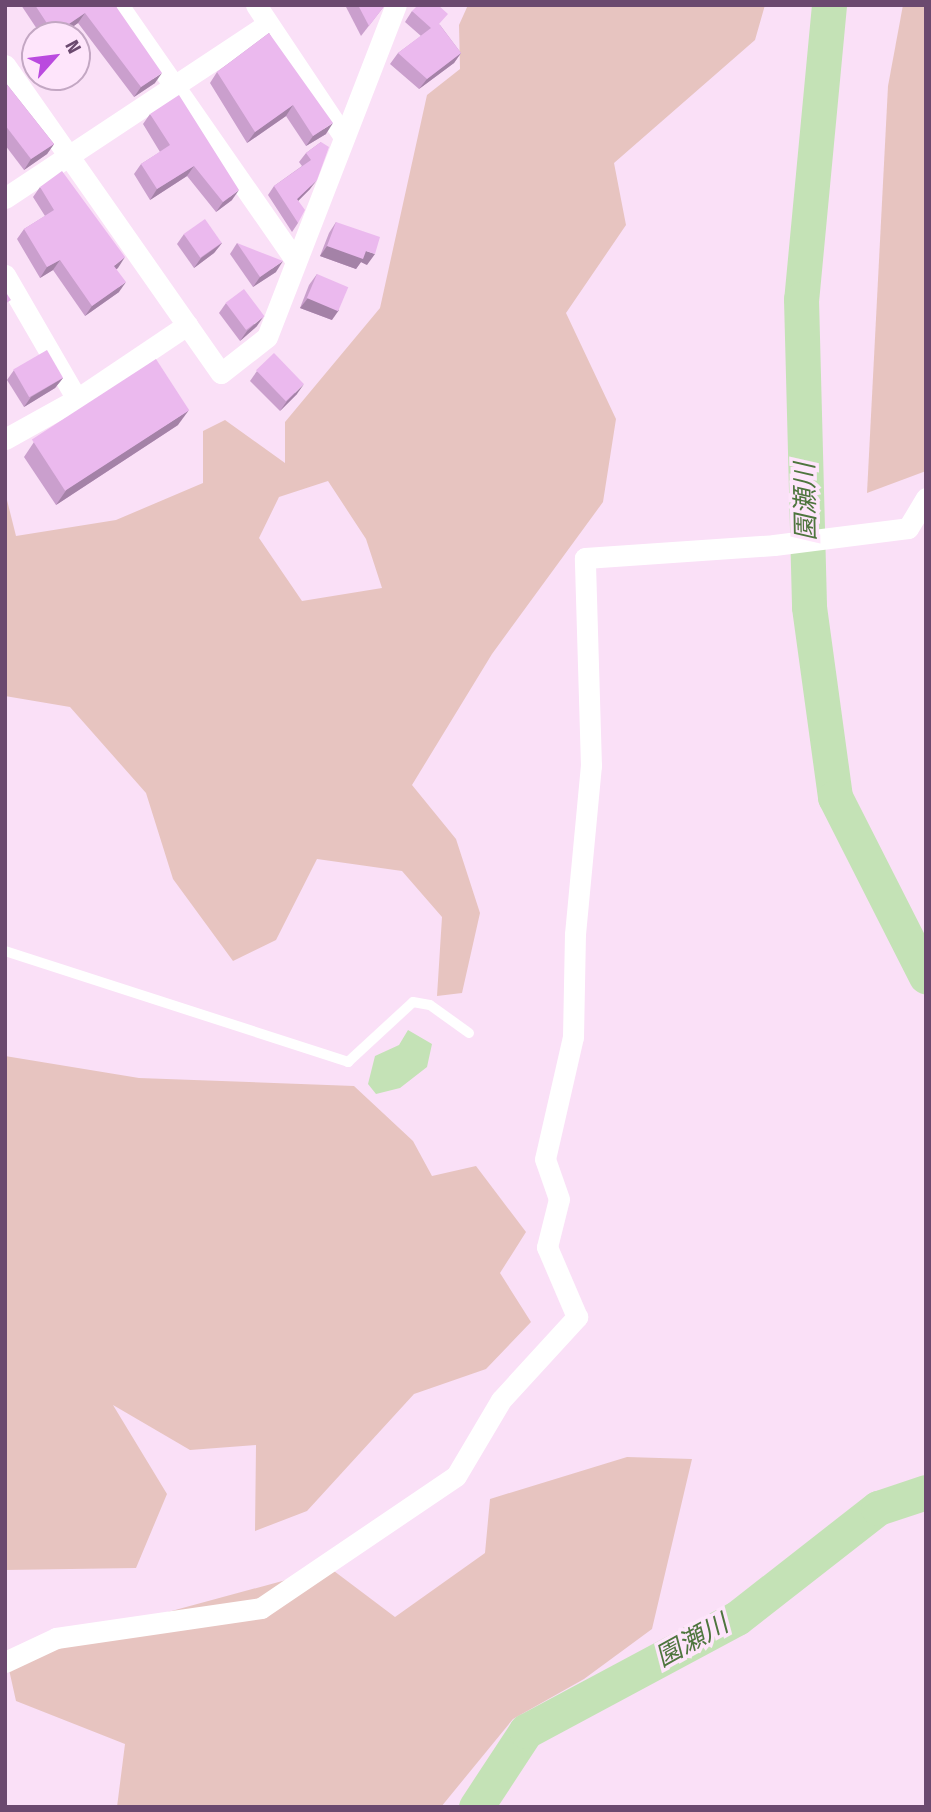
<!DOCTYPE html>
<meta charset="utf-8">
<style>
body{margin:0}
#map{position:relative;width:931px;height:1812px;overflow:hidden;background:#fae0f7;font-family:"Fira Sans Condensed","Noto Sans JP",sans-serif}
div>[style]{position:absolute}
[style*='--x']{left:calc(var(--x)*1px);top:calc(var(--y)*1px);width:calc(var(--w)*1px);rotate:calc(var(--a)*1deg)}
.green>*{inset:0;background:#e7c4c0}
.water>*{inset:0;background:#c4e2b6}
.river>*{height:35px;margin:-17.5px;padding:0 17.5px;transform-origin:17.5px;border-radius:17.5px;background:#c4e2b6}
.lane>*{height:10px;margin:-5px;padding:0 5px;transform-origin:5px;border-radius:5px;background:#fff}
.street>*{height:21px;margin:-10.5px;padding:0 10.5px;transform-origin:10.5px;border-radius:10.5px;background:#fff}
.wall>*{inset:0;background:#ca9fcd}
.shaded-wall>*{inset:0;background:#a482a7}
.building>*{inset:0;background:#ebb9ee;transform-origin:0 0}
span{translate:-50% -50%;white-space:nowrap;text-align:center;line-height:1.15;-webkit-text-stroke:7px #fee5fb;paint-order:stroke}
.water-label{font-size:26px;color:#4e753e;font-style:italic}
.frame{position:absolute;inset:0;border:7px solid #6b496f;pointer-events:none}
.north{position:absolute;left:21px;top:21px;width:70px;height:70px;box-sizing:border-box;background:#fee5fb;border:2px solid #c3a7c3;border-radius:50%;rotate:62deg;font-size:19px;font-weight:700;line-height:28px;text-align:center;color:#6b496f}
.north::after{content:'';display:block;margin:auto;width:24px;height:32px;background:#ba4adf;clip-path:polygon(50% 0,100% 100%,50% 72%,0 100%)}
</style>
<div id="map">
<div class="green">
<i style="clip-path:polygon(evenodd,468px 5px,765px 5px,755px 40px,614px 163px,626px 225px,566px 313px,616px 419px,603px 502px,492px 654px,412px 785px,456px 839px,480px 913px,462px 993px,437px 996px,442px 917px,402px 871px,317px 859px,276px 940px,233px 961px,173px 879px,146px 793px,70px 707px,5px 696px,5px 492px,16px 536px,116px 520px,203px 483px,203px 431px,225px 420px,285px 463px,285px 422px,380px 308px,427px 95px,460px 69px,459px 25px,468px 5px,328px 481px,366px 539px,382px 588px,302px 601px,259px 538px,279px 497px,328px 481px)"></i>
<i style="clip-path:polygon(903px 5px,926px 5px,926px 471px,867px 493px,888px 86px)"></i>
<i style="clip-path:polygon(5px 1056px,139px 1078px,354px 1086px,413px 1141px,432px 1176px,476px 1166px,526px 1232px,500px 1273px,531px 1322px,486px 1369px,414px 1394px,307px 1511px,255px 1531px,256px 1445px,190px 1450px,113px 1405px,167px 1494px,136px 1568px,5px 1570px)"></i>
<i style="clip-path:polygon(627px 1457px,692px 1459px,652px 1629px,584px 1679px,513px 1719px,441px 1807px,117px 1807px,125px 1744px,16px 1701px,6px 1656px,330px 1568px,395px 1617px,485px 1553px,490px 1499px)"></i>
</div>
<div class="water">
<i style="clip-path:polygon(408px 1030px,432px 1044px,427px 1067px,400px 1088px,376px 1094px,368px 1084px,375px 1056px,399px 1045px)"></i>
</div>
<div class="river">
<i style="--x:829;--y:5;--w:295;--a:95.4"></i>
<i style="--x:801;--y:299;--w:308;--a:88.5"></i>
<i style="--x:809;--y:607;--w:192;--a:82.2"></i>
<i style="--x:835;--y:797;--w:201;--a:63.1"></i>
<i style="--x:476;--y:1807;--w:91;--a:-56.7"></i>
<i style="--x:526;--y:1731;--w:239;--a:-28.2"></i>
<i style="--x:737;--y:1618;--w:179;--a:-38"></i>
<i style="--x:878;--y:1508;--w:51;--a:-18.4"></i>
</div>
<div class="lane">
<i style="--x:5;--y:951;--w:361;--a:17.9"></i>
<i style="--x:348;--y:1062;--w:88;--a:-42.7"></i>
<i style="--x:413;--y:1002;--w:17;--a:10"></i>
<i style="--x:430;--y:1005;--w:48;--a:35.7"></i>
</div>
<div class="street">
<i style="--x:118;--y:5;--w:312;--a:55.2"></i>
<i style="--x:256;--y:5;--w:159;--a:56.3"></i>
<i style="--x:5;--y:65;--w:376;--a:55"></i>
<i style="--x:221;--y:373;--w:58;--a:-38"></i>
<i style="--x:267;--y:337;--w:356;--a:-68.8"></i>
<i style="--x:5;--y:198;--w:315;--a:-33.5"></i>
<i style="--x:5;--y:275;--w:143;--a:59.9"></i>
<i style="--x:77;--y:399;--w:133;--a:-33.9"></i>
<i style="--x:5;--y:439;--w:82;--a:-29.1"></i>
<i style="--x:5;--y:1662;--w:56;--a:-25.2"></i>
<i style="--x:56;--y:1638;--w:207;--a:-8.3"></i>
<i style="--x:261;--y:1608;--w:235;--a:-34.1"></i>
<i style="--x:456;--y:1476;--w:88;--a:-59.4"></i>
<i style="--x:501;--y:1400;--w:113;--a:-47.5"></i>
<i style="--x:577;--y:1317;--w:76;--a:-113.2"></i>
<i style="--x:547;--y:1247;--w:49;--a:-76"></i>
<i style="--x:559;--y:1199;--w:42;--a:-109.3"></i>
<i style="--x:545;--y:1159;--w:125;--a:-77.1"></i>
<i style="--x:573;--y:1037;--w:103;--a:-88.9"></i>
<i style="--x:575;--y:934;--w:169;--a:-84.6"></i>
<i style="--x:591;--y:766;--w:208;--a:-91.7"></i>
<i style="--x:585;--y:558;--w:189;--a:-3.9"></i>
<i style="--x:774;--y:545;--w:135;--a:-7.2"></i>
<i style="--x:908;--y:528;--w:35;--a:-59"></i>
</div>
<div class="wall">
<i style="clip-path:polygon(21px 5px,115px 5px,155px 83px,134px 97px,78px 23px,61px 35px,41px 35px)"></i>
<i style="clip-path:polygon(345px 5px,385px 5px,361px 36px)"></i>
<i style="clip-path:polygon(412px 11px,440px 25px,461px 53px,454px 63px,419px 89px,390px 64px,398px 53px,421px 36px,405px 22px)"></i>
<i style="clip-path:polygon(269px 33px,326px 134px,306px 146px,286px 116px,247px 143px,210px 83px,217px 72px)"></i>
<i style="clip-path:polygon(5px 82px,54px 144px,47px 154px,24px 170px,5px 145px)"></i>
<i style="clip-path:polygon(150px 114px,232px 200px,216px 212px,187px 176px,150px 200px,134px 174px,141px 164px,160px 152px,143px 124px)"></i>
<i style="clip-path:polygon(321px 142px,310px 189px,298px 201px,298px 223px,292px 232px,268px 195px,274px 186px,302px 166px,299px 162px,306px 153px)"></i>
<i style="clip-path:polygon(40px 187px,118px 268px,116px 269px,119px 292px,85px 316px,53px 270px,40px 278px,17px 239px,24px 229px,45px 216px,33px 197px)"></i>
<i style="clip-path:polygon(336px 222px,367px 265px,361px 262px,356px 269px,320px 256px,329px 233px)"></i>
<i style="clip-path:polygon(184px 234px,222px 243px,214px 253px,194px 268px,177px 244px)"></i>
<i style="clip-path:polygon(237px 243px,276px 272px,253px 287px,230px 254px)"></i>
<i style="clip-path:polygon(317px 274px,332px 320px,300px 308px,309px 285px)"></i>
<i style="clip-path:polygon(226px 303px,257px 326px,240px 341px,219px 313px)"></i>
<i style="clip-path:polygon(14px 370px,63px 378px,55px 388px,24px 407px,7px 380px)"></i>
<i style="clip-path:polygon(257px 371px,297px 394px,280px 411px,250px 381px)"></i>
<i style="clip-path:polygon(178px 425px,56px 505px,24px 457px,34px 442px)"></i>
</div>
<div class="shaded-wall">
<i style="clip-path:polygon(85px 13px,78px 23px,61px 35px,53px 35px)"></i>
<i style="clip-path:polygon(461px 53px,454px 63px,419px 89px,427px 79px)"></i>
<i style="clip-path:polygon(162px 73px,155px 83px,134px 97px,141px 87px)"></i>
<i style="clip-path:polygon(293px 105px,286px 116px,247px 143px,255px 132px)"></i>
<i style="clip-path:polygon(333px 123px,326px 134px,306px 146px,313px 136px)"></i>
<i style="clip-path:polygon(54px 144px,47px 154px,24px 170px,31px 159px)"></i>
<i style="clip-path:polygon(194px 166px,187px 176px,150px 200px,157px 189px)"></i>
<i style="clip-path:polygon(317px 180px,310px 189px,291px 208px,297px 199px)"></i>
<i style="clip-path:polygon(239px 190px,232px 200px,216px 212px,223px 202px)"></i>
<i style="clip-path:polygon(222px 243px,214px 253px,194px 268px,201px 258px)"></i>
<i style="clip-path:polygon(327px 246px,366px 251px,375px 254px,367px 265px,361px 262px,356px 269px,320px 256px)"></i>
<i style="clip-path:polygon(125px 257px,118px 268px,107px 276px,114px 266px)"></i>
<i style="clip-path:polygon(60px 260px,53px 270px,40px 278px,47px 267px)"></i>
<i style="clip-path:polygon(283px 261px,276px 272px,253px 287px,260px 277px)"></i>
<i style="clip-path:polygon(126px 282px,119px 292px,85px 316px,92px 306px)"></i>
<i style="clip-path:polygon(308px 298px,339px 310px,332px 320px,300px 308px)"></i>
<i style="clip-path:polygon(264px 316px,257px 326px,240px 341px,247px 331px)"></i>
<i style="clip-path:polygon(63px 378px,55px 388px,24px 407px,31px 397px)"></i>
<i style="clip-path:polygon(304px 384px,297px 394px,280px 411px,287px 401px)"></i>
<i style="clip-path:polygon(189px 410px,178px 425px,56px 505px,67px 489px)"></i>
</div>
<div class="building">
<i style="clip-path:polygon(35px 5px,115px 5px,162px 73px,141px 87px,85px 13px,54px 34px)"></i>
<i style="clip-path:polygon(358px 5px,385px 5px,369px 26px)"></i>
<i style="clip-path:polygon(418px 5px,438px 5px,448px 14px,439px 24px,461px 53px,427px 79px,398px 53px,431px 28px,412px 11px)"></i>
<i style="clip-path:polygon(269px 33px,333px 123px,313px 136px,293px 105px,255px 132px,217px 72px)"></i>
<i style="clip-path:polygon(5px 82px,54px 144px,31px 159px,5px 125px)"></i>
<i style="clip-path:polygon(179px 95px,239px 190px,223px 202px,194px 166px,157px 189px,141px 164px,170px 145px,150px 114px)"></i>
<i style="clip-path:polygon(321px 142px,329px 147px,317px 180px,297px 199px,305px 210px,298px 223px,274px 186px,311px 160px,306px 153px)"></i>
<i style="clip-path:polygon(62px 171px,125px 257px,114px 266px,126px 282px,92px 306px,60px 260px,47px 267px,24px 229px,54px 210px,40px 187px)"></i>
<i style="left:205px;top:219px;width:29px;height:26px;rotate:55deg"></i>
<i style="clip-path:polygon(336px 222px,380px 237px,375px 254px,366px 251px,363px 259px,327px 246px)"></i>
<i style="clip-path:polygon(237px 243px,283px 261px,260px 277px)"></i>
<i style="left:317px;top:274px;width:34px;height:26px;rotate:23deg"></i>
<i style="left:244px;top:289px;width:34px;height:23px;rotate:53deg"></i>
<i style="clip-path:polygon(5px 291px,11px 300px,5px 304px)"></i>
<i style="left:47px;top:350px;width:32px;height:39px;rotate:60deg"></i>
<i style="left:274px;top:353px;width:43px;height:25px;rotate:46deg"></i>
<i style="left:156px;top:359px;width:61px;height:148px;rotate:57deg"></i>
</div>
<div class="water-label">
<span style="left:806px;top:502px;rotate:-91deg">園瀬川</span>
<span style="left:692px;top:1641px;rotate:-29deg">園瀬川</span>
</div>
<div class="frame"></div>
<div class="north">N</div>
</div>
